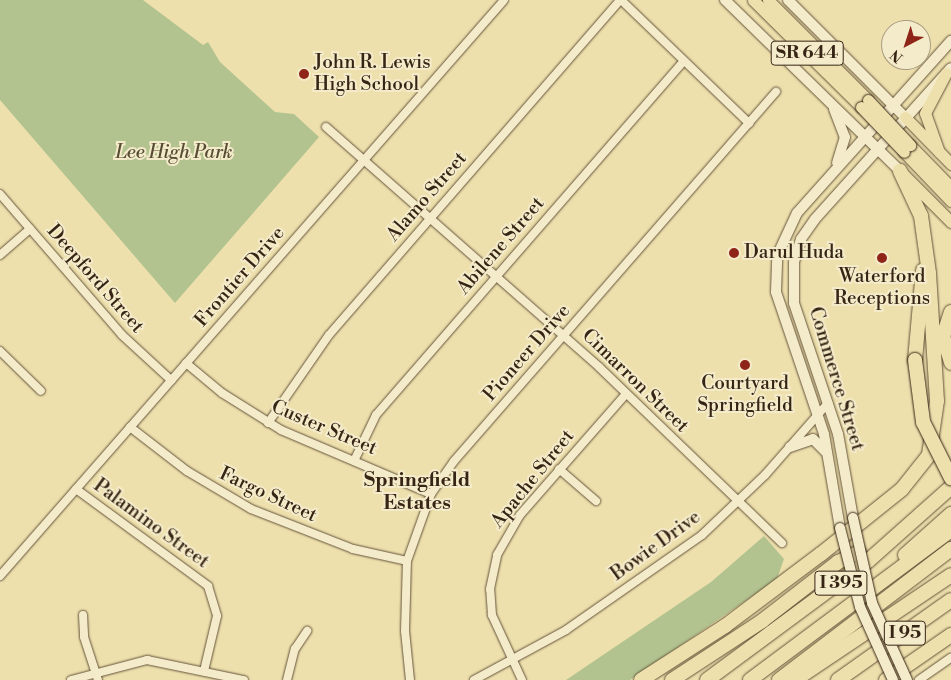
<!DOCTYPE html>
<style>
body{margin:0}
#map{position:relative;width:951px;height:680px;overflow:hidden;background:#eee0ad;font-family:"Libre Bodoni",serif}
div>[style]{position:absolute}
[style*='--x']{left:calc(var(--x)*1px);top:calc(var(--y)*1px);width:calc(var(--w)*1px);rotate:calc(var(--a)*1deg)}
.green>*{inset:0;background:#b2c38f}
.roads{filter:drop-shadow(0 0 1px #64533a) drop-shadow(0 0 1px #64533a)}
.minor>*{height:8px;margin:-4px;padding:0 4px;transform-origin:4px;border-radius:4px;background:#f4ebca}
.secondary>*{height:10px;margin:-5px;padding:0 5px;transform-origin:5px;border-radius:5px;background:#f4ebca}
.primary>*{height:11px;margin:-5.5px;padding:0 5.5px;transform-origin:5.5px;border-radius:5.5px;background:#eee0ad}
.motorway>*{height:14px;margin:-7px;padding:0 7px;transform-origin:7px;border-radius:7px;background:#eee0ad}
.bridges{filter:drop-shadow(0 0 1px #362414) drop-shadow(0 0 1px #362414)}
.secondary-bridge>*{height:10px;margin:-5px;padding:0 5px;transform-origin:5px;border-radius:5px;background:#f4ebca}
.primary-bridge>*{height:11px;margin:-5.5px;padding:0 5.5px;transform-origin:5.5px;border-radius:5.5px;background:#eee0ad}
.motorway-bridge>*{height:14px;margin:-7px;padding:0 7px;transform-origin:7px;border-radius:7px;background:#eee0ad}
.dots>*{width:14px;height:14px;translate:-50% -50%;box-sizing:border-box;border:2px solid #f4ebca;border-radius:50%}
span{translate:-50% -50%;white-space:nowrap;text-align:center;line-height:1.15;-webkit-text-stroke:4px #f4ebca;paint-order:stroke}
.shield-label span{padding:1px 4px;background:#f4ebca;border:1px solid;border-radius:4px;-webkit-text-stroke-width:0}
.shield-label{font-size:18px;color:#362414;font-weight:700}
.poi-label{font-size:19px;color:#362414}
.left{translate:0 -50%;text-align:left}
.park-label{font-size:19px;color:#554c33;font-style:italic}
.street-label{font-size:19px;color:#362414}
.neighbourhood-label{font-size:20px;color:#362414;font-weight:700}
.north{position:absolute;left:881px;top:20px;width:50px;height:50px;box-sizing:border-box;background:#f4ebca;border:1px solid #a89b81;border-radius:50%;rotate:220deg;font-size:14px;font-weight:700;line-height:20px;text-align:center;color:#362414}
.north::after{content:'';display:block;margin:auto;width:18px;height:22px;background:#8f2418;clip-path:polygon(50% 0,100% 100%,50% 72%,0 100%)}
</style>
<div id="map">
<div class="green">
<i style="clip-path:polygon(0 0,143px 0,203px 45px,208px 42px,220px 62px,275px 112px,294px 114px,319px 137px,175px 303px,0 100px)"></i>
<i style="clip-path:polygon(764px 536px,784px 559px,777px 579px,630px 680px,566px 680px,711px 582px)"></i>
</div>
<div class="roads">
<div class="minor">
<i style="--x:621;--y:0;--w:178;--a:43.9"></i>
<i style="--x:326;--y:127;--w:363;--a:41.3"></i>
<i style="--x:599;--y:367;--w:254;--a:43.9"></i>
<i style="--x:0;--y:194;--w:186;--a:49.1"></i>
<i style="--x:122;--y:335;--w:67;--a:42.6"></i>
<i style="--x:0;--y:255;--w:40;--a:-41"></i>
<i style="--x:0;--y:351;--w:57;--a:44.3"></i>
<i style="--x:186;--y:363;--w:47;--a:39.8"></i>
<i style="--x:222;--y:393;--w:70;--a:32.1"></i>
<i style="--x:281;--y:430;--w:163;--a:23.1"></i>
<i style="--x:268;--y:423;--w:107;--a:-55.3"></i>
<i style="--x:329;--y:335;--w:444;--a:-49"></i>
<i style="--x:130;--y:427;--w:72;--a:37.7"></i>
<i style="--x:187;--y:471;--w:74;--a:30.7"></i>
<i style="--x:251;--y:509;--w:110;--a:21.4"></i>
<i style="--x:353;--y:549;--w:55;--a:12.5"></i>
<i style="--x:354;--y:461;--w:51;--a:-64.4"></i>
<i style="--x:376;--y:415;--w:469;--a:-49"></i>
<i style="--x:559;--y:469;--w:49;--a:40.9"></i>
<i style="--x:76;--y:489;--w:164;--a:36.3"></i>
<i style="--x:208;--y:586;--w:31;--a:73"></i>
<i style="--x:217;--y:616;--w:57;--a:103.3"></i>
<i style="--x:0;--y:576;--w:765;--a:-48.81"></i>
<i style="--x:83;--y:615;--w:22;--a:87"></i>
<i style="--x:84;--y:637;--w:45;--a:72"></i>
<i style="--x:71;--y:680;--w:79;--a:-14.7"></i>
<i style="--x:147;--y:660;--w:99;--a:11.7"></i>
<i style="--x:287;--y:680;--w:32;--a:-76"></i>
<i style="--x:295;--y:649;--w:22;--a:-56"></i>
<i style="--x:410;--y:680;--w:49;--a:-95.8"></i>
<i style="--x:405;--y:631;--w:70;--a:-88.4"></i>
<i style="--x:407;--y:561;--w:71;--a:-70.3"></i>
<i style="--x:431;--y:494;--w:40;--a:-55.1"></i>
<i style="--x:454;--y:461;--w:490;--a:-48.9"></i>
<i style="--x:474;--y:680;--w:105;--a:-28.5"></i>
<i style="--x:566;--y:630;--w:166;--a:-34.9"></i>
<i style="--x:702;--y:535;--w:87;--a:-43.6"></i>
<i style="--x:765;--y:475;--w:96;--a:-48.8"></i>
<i style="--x:522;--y:680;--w:72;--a:-114.8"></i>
<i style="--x:492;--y:615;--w:26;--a:-94"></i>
<i style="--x:490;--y:589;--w:35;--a:-78"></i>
<i style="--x:497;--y:555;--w:46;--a:-60.1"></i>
<i style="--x:520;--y:515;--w:161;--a:-48.8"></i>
<i style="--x:919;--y:680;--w:39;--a:-35"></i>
</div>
<div class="secondary">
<i style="--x:725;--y:0;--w:245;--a:44.3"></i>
<i style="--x:788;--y:0;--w:165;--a:45"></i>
<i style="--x:834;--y:109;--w:30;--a:69"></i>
<i style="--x:845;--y:137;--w:27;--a:107"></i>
<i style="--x:790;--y:447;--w:24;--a:-19"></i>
<i style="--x:813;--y:439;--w:18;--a:45"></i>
<i style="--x:853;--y:518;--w:85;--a:-100.1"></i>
<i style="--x:838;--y:434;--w:138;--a:-108.6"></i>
<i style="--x:794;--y:303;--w:41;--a:-90"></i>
<i style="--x:794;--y:262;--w:24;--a:-73"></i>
<i style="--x:801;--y:239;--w:24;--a:-55"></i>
<i style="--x:815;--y:219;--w:203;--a:-48"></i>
<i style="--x:840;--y:528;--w:95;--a:-99.7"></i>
<i style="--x:824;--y:434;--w:150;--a:-108.7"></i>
<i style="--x:776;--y:292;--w:36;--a:-88"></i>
<i style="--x:777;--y:256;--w:47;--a:-65.1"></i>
<i style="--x:797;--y:213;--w:231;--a:-48.2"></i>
</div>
<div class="primary">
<i style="--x:753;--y:0;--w:152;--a:44.7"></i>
<i style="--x:768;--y:0;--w:141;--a:45"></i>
<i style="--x:905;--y:117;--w:66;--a:45.6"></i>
<i style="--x:910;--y:145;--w:59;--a:45.7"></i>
<i style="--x:904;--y:152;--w:68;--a:46.2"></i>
<i style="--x:939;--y:152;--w:41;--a:-109.7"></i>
<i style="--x:925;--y:113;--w:45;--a:-62.3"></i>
<i style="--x:903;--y:174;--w:68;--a:45"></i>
</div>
<div class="motorway">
<i style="--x:951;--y:312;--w:25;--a:108"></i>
<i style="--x:943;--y:336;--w:28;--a:73"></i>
<i style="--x:915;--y:360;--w:90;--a:-84.9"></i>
<i style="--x:905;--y:555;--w:62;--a:-41.7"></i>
<i style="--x:641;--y:680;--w:100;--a:-32.7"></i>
<i style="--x:725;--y:626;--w:120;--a:-36.9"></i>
<i style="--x:821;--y:554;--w:104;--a:-38.7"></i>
<i style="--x:902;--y:489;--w:43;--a:-51.5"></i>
<i style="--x:929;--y:455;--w:55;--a:-81.6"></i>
<i style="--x:937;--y:401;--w:128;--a:-93.6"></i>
<i style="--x:929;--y:273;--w:58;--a:-98"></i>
<i style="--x:921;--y:216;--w:50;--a:-115"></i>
<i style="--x:672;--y:680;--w:108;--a:-33.2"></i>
<i style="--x:762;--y:621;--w:96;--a:-37.8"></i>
<i style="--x:838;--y:562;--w:23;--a:-25"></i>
<i style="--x:707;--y:680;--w:200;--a:-36.5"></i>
<i style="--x:868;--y:561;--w:111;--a:-41.7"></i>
<i style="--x:750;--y:680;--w:251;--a:-36.7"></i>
<i style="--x:779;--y:680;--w:216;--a:-37.3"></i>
<i style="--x:795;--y:680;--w:188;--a:-33.9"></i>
<i style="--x:838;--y:680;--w:138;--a:-35.3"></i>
<i style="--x:886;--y:680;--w:79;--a:-34.7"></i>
</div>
</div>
<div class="bridges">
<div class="secondary-bridge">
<i style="--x:853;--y:518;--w:87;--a:77.4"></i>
<i style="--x:872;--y:603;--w:85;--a:65.6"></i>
<i style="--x:840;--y:528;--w:81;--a:75.8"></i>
<i style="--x:860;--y:607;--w:80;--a:65.7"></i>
</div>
<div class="primary-bridge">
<i style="--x:868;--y:100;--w:62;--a:47"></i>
<i style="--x:861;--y:107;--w:62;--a:46.3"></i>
</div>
<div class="motorway-bridge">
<i style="--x:915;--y:360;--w:63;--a:82.6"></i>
<i style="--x:923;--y:422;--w:63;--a:63.4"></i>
</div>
</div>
<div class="dots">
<i style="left:304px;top:74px;background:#8f2418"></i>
<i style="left:734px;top:253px;background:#8f2418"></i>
<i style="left:882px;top:258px;background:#8f2418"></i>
<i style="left:745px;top:365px;background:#8f2418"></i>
</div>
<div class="shield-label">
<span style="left:807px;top:53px">SR 644</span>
<span style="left:841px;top:583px">I 395</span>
<span style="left:905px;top:633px">I 95</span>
</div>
<div class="poi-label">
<span class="left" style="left:314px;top:74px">John R. Lewis<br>High School</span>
<span class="left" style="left:744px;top:253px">Darul Huda</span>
<span style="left:882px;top:288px">Waterford<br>Receptions</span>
<span style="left:745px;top:395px">Courtyard<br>Springfield</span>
</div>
<div class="park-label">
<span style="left:174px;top:153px">Lee High Park</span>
</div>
<div class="street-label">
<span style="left:427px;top:197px;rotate:-49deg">Alamo Street</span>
<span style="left:501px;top:246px;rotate:-49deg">Abilene Street</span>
<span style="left:240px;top:277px;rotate:-49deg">Frontier Drive</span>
<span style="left:95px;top:279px;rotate:49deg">Deepford Street</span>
<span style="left:527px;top:353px;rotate:-49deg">Pioneer Drive</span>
<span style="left:836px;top:379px;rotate:73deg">Commerce Street</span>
<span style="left:635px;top:381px;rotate:44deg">Cimarron Street</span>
<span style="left:324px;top:428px;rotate:23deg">Custer Street</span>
<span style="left:533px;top:479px;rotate:-51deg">Apache Street</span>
<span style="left:268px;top:495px;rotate:25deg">Fargo Street</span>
<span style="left:151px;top:524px;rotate:36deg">Palamino Street</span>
<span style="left:656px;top:546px;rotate:-36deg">Bowie Drive</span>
</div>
<div class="neighbourhood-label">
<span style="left:417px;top:492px">Springfield<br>Estates</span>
</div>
<div class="north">N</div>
</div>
